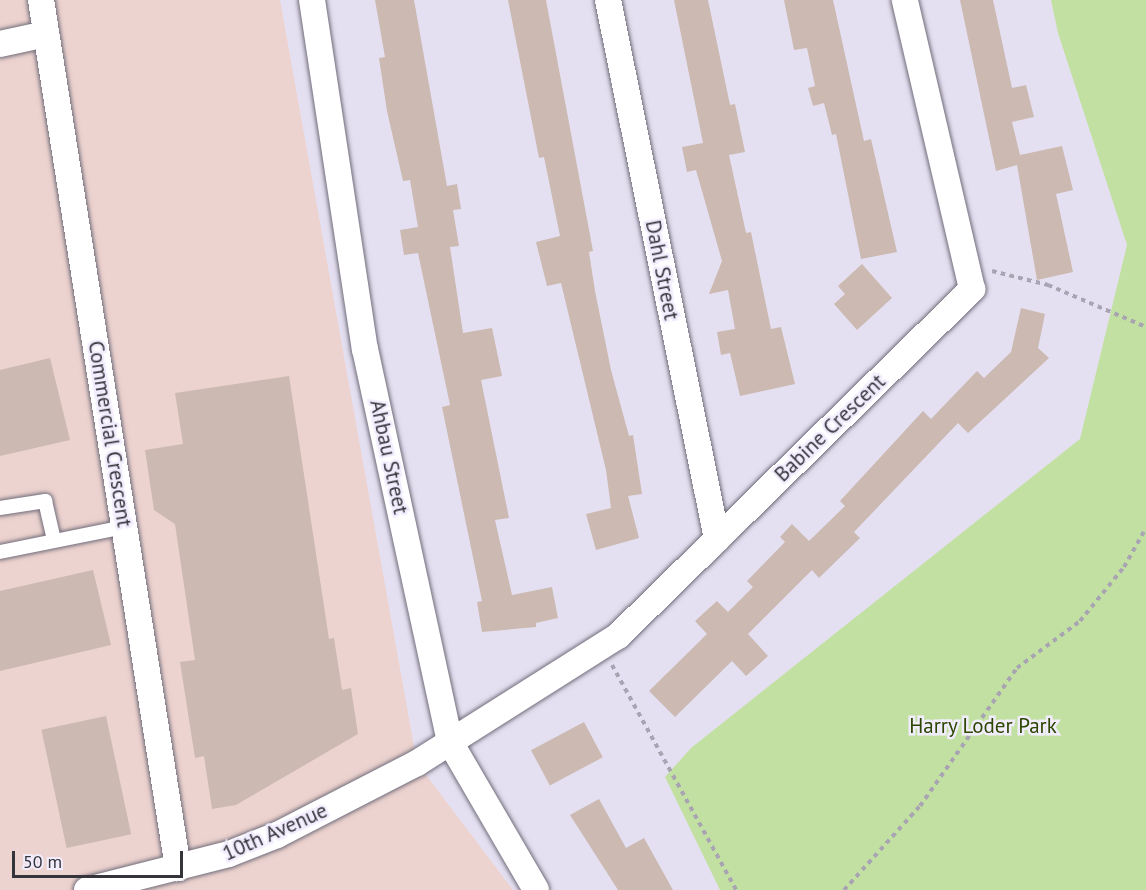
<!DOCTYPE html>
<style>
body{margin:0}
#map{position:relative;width:1146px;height:890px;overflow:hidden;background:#e5e0f1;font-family:"PT Sans",sans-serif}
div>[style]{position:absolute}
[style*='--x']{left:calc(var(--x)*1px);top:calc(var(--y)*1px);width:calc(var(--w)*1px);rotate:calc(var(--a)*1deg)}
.commercial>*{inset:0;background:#edd3cf}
.green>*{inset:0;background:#c2e0a1}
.building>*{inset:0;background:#cbb9b2;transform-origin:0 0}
.path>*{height:4px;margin-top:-2px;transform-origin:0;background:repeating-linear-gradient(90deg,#a8a4b2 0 4.5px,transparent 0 9px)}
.roads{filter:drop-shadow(0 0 2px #716d7b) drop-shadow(0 0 2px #716d7b)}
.service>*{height:14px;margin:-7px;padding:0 7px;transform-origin:7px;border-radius:7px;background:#fff}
.minor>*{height:26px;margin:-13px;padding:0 13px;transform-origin:13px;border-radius:13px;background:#fff}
span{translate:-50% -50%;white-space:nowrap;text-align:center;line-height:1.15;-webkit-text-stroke:5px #f2edfe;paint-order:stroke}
.street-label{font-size:21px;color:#36343b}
.park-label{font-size:21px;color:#2d4600}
.scale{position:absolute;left:12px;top:851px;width:171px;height:27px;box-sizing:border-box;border:3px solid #36343b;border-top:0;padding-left:8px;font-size:18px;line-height:21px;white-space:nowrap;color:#36343b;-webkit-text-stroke:4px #f2edfe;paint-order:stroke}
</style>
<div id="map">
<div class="commercial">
<i style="clip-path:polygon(0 0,280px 0,417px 763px,513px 890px,0 890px)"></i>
</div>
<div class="green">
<i style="clip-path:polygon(1051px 0,1146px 0,1146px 890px,720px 890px,665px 777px,691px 748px,1080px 439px,1127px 245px,1058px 33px)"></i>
</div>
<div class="building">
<i style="clip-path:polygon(375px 0,414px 0,447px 186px,457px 184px,461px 209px,453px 210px,459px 246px,450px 247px,463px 333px,492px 328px,502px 376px,481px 380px,509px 518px,495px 520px,512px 595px,552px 587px,558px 618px,536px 623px,536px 627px,482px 632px,477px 602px,482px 601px,442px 407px,450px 405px,418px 253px,404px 255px,400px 230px,418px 227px,410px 180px,403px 181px,387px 111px,379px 58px,385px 57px)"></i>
<i style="clip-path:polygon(508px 0,546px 0,593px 251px,589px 252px,595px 291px,611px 370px,629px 436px,633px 435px,642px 494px,628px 496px,639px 538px,596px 550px,586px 514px,611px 508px,606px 470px,561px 283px,547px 286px,536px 242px,560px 236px,544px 157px,539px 158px)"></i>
<i style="clip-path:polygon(674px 0,708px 0,730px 105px,735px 104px,745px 152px,729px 155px,746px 233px,751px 232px,771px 329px,781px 327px,795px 384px,740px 396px,730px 353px,721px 355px,717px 332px,735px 329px,728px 290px,709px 294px,722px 261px,696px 170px,687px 172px,682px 147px,703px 143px)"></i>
<i style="clip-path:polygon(784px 0,833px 0,864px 141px,871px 139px,897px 252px,861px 259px,836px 134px,832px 135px,824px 103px,813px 106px,808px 88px,815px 86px,807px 48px,794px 50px)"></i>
<i style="clip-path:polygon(960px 0,993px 0,1012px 88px,1026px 85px,1034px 117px,1012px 122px,1020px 155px,1062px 146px,1073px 190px,1056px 194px,1073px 272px,1037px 280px,1017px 165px,996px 171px)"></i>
<i style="clip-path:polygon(862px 264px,892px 298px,857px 330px,834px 304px,845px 294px,838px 286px)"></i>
<i style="clip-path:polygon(1021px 308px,1045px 314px,1038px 348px,1049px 358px,968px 433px,958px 423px,854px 532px,860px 538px,819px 578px,812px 570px,748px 634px,768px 656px,746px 676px,732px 661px,675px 717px,649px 691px,707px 634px,695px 621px,717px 601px,728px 612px,753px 587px,747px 581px,785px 542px,780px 537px,792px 524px,809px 541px,845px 506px,840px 501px,923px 411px,931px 419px,977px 371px,984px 378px,1011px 352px)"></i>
<i style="clip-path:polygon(50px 358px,70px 440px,0 456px,0 370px)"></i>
<i style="clip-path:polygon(289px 376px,329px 639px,334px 638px,342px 690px,351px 688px,358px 734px,236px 805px,212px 809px,204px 756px,195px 758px,180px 662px,195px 660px,175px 524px,154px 510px,145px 450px,183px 444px,175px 393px)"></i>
<i style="clip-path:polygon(93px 570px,111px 645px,0 671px,0 591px)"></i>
<i style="left:106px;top:716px;width:121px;height:66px;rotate:78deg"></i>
<i style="left:584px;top:722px;width:40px;height:60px;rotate:62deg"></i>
<i style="clip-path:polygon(599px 799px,626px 848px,644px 838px,673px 890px,618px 890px,570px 815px)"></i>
</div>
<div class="path">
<i style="--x:992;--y:271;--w:58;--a:14"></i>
<i style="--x:1048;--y:285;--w:107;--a:23.2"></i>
<i style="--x:612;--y:665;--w:257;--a:61.1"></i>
<i style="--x:844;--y:890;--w:113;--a:-47.9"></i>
<i style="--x:920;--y:806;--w:169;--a:-54.9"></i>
<i style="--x:1017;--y:668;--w:79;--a:-36.7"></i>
<i style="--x:1080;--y:621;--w:70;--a:-50.8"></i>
<i style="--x:1124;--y:567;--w:45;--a:-60.6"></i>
</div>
<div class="roads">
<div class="service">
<i style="--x:0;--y:508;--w:46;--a:-8.8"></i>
<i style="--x:45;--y:501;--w:39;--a:77"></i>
<i style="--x:0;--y:552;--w:126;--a:-11.4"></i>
</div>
<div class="minor">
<i style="--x:41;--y:0;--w:879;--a:81.03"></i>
<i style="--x:312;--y:0;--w:353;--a:81.4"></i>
<i style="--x:365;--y:349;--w:402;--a:77.8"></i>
<i style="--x:450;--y:742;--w:171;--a:59.8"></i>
<i style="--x:608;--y:0;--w:550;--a:78.57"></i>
<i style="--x:0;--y:44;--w:47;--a:-12.3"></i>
<i style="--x:87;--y:890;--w:146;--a:-14.2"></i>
<i style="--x:229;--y:854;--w:52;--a:-21.6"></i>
<i style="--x:277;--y:835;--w:157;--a:-27.2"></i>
<i style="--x:417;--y:763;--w:238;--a:-32.3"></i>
<i style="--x:618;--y:636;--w:496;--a:-44.4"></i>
<i style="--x:972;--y:289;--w:297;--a:-103.1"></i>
</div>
</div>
<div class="street-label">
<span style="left:662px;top:270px;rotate:79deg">Dahl Street</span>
<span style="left:830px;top:428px;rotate:-44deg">Babine Crescent</span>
<span style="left:110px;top:434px;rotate:81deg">Commercial Crescent</span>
<span style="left:389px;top:457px;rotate:78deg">Ahbau Street</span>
<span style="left:275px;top:832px;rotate:-24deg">10th Avenue</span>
</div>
<div class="park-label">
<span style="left:983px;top:726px">Harry Loder Park</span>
</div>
<div class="scale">50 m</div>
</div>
